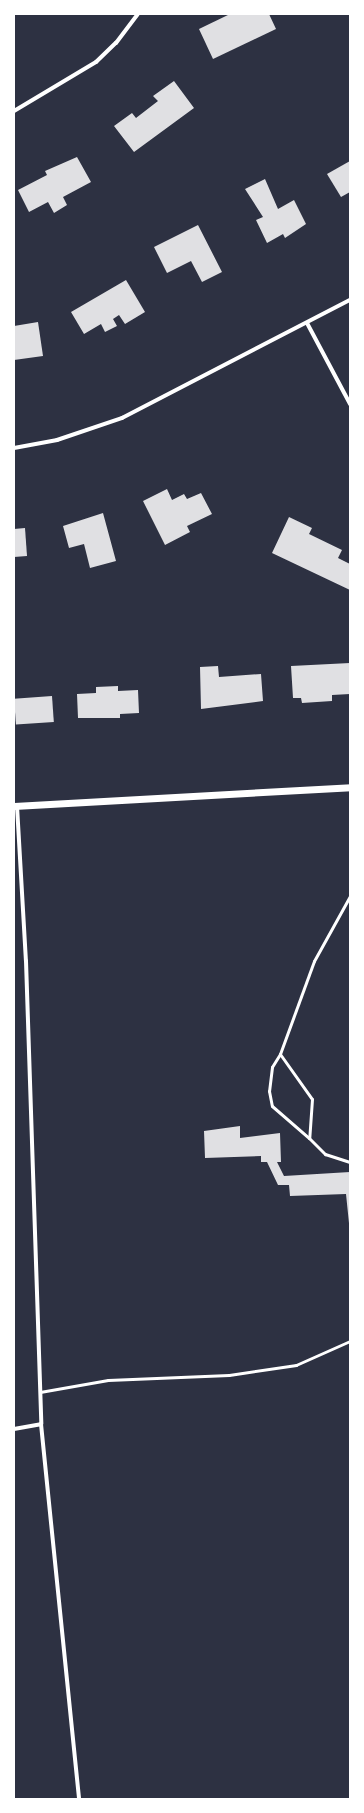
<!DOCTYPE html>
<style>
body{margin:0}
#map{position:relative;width:364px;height:1813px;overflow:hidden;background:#2d3142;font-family:Commissioner,sans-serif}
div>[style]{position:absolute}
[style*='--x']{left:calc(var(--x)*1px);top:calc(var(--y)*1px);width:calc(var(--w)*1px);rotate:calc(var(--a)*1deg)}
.building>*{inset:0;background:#e0e0e3;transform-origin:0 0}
.service>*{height:3px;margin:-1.5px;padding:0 1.5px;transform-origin:1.5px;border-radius:1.5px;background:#fff}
.minor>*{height:4px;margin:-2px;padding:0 2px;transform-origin:2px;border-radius:2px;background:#fff}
.tertiary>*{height:7px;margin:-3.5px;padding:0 3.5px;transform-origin:3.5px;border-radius:3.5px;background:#fff}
span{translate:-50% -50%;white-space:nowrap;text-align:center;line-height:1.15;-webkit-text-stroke:4px #fff;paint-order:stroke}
.frame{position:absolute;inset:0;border:15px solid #fff;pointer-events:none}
</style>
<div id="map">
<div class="building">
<i style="clip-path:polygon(230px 14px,269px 14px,276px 29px,213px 59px,199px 29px)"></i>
<i style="clip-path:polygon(174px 81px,194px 108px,134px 152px,114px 126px,132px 113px,136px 118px,158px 101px,153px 96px)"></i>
<i style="clip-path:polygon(77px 157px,91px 182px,63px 197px,67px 205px,54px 213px,48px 202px,29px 212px,18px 190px,47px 175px,45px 171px)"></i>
<i style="clip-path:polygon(350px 161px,350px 192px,341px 197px,327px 174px)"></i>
<i style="clip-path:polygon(265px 179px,278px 209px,294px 200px,306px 224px,285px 238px,283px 234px,267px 243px,256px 220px,263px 217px,245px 189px)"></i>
<i style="clip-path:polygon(198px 225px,222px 272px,202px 282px,191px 261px,167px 273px,154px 247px)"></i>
<i style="clip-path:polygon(126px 280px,145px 312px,125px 324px,119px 315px,113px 319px,117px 326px,105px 332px,101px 324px,84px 334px,71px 312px)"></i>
<i style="clip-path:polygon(38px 322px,43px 356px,14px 360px,14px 326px)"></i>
<i style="clip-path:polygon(167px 489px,172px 500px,184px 494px,187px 499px,201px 493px,212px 514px,187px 526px,190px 532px,165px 545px,143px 501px)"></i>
<i style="clip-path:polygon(103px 513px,116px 561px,90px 568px,84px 544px,69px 548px,63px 526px)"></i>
<i style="clip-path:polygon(289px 517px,312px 528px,309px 534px,342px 550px,338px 558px,350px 564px,350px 590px,272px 553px)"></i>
<i style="clip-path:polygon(25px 528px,27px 556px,14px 557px,14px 529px)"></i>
<i style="clip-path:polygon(350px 663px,350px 694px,332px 695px,332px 701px,302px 703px,301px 698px,293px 698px,291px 666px)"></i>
<i style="clip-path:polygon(218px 666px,219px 677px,261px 674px,263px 701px,201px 709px,200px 667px)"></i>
<i style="clip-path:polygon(118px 686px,118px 691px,138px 690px,139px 713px,120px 714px,120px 718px,78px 718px,77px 694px,96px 693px,96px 687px)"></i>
<i style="left:52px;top:696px;width:26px;height:38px;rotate:86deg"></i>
<i style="clip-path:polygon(240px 1126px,240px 1138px,280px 1133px,281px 1162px,277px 1162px,284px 1176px,350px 1172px,350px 1233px,346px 1194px,290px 1196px,289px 1185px,278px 1185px,267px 1162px,261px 1162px,261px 1156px,205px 1158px,204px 1131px)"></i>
</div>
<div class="service">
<i style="--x:350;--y:896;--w:74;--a:119"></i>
<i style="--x:314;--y:961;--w:99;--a:110.1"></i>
<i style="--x:280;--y:1054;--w:55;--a:54.6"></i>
<i style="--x:312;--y:1099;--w:39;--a:94"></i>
<i style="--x:309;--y:1138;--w:23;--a:45"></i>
<i style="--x:325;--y:1154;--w:26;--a:18"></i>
<i style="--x:280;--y:1054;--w:15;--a:122"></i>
<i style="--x:272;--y:1067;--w:24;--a:97"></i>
<i style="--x:269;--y:1091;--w:15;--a:79"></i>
<i style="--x:272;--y:1106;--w:49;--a:40.9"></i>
<i style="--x:40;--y:1392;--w:69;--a:-10"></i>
<i style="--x:108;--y:1380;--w:121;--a:-2.4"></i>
<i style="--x:229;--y:1375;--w:68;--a:-8.5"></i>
<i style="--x:296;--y:1365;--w:59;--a:-24"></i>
</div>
<div class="minor">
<i style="--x:14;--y:111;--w:96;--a:-30.9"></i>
<i style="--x:96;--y:62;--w:28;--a:-44"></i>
<i style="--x:116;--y:43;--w:36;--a:-53"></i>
<i style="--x:307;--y:323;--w:92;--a:62"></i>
<i style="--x:14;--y:448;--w:44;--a:-10.5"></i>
<i style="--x:57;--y:440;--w:69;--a:-18.7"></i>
<i style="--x:122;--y:418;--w:257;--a:-27.4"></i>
<i style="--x:17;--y:806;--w:155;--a:86.7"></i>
<i style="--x:26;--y:961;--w:463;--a:88.1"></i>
<i style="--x:41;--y:1424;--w:377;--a:84.2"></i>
<i style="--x:14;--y:1429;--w:27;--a:-10"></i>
</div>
<div class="tertiary">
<i style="--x:14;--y:806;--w:337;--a:-3.2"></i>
</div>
<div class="frame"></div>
</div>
